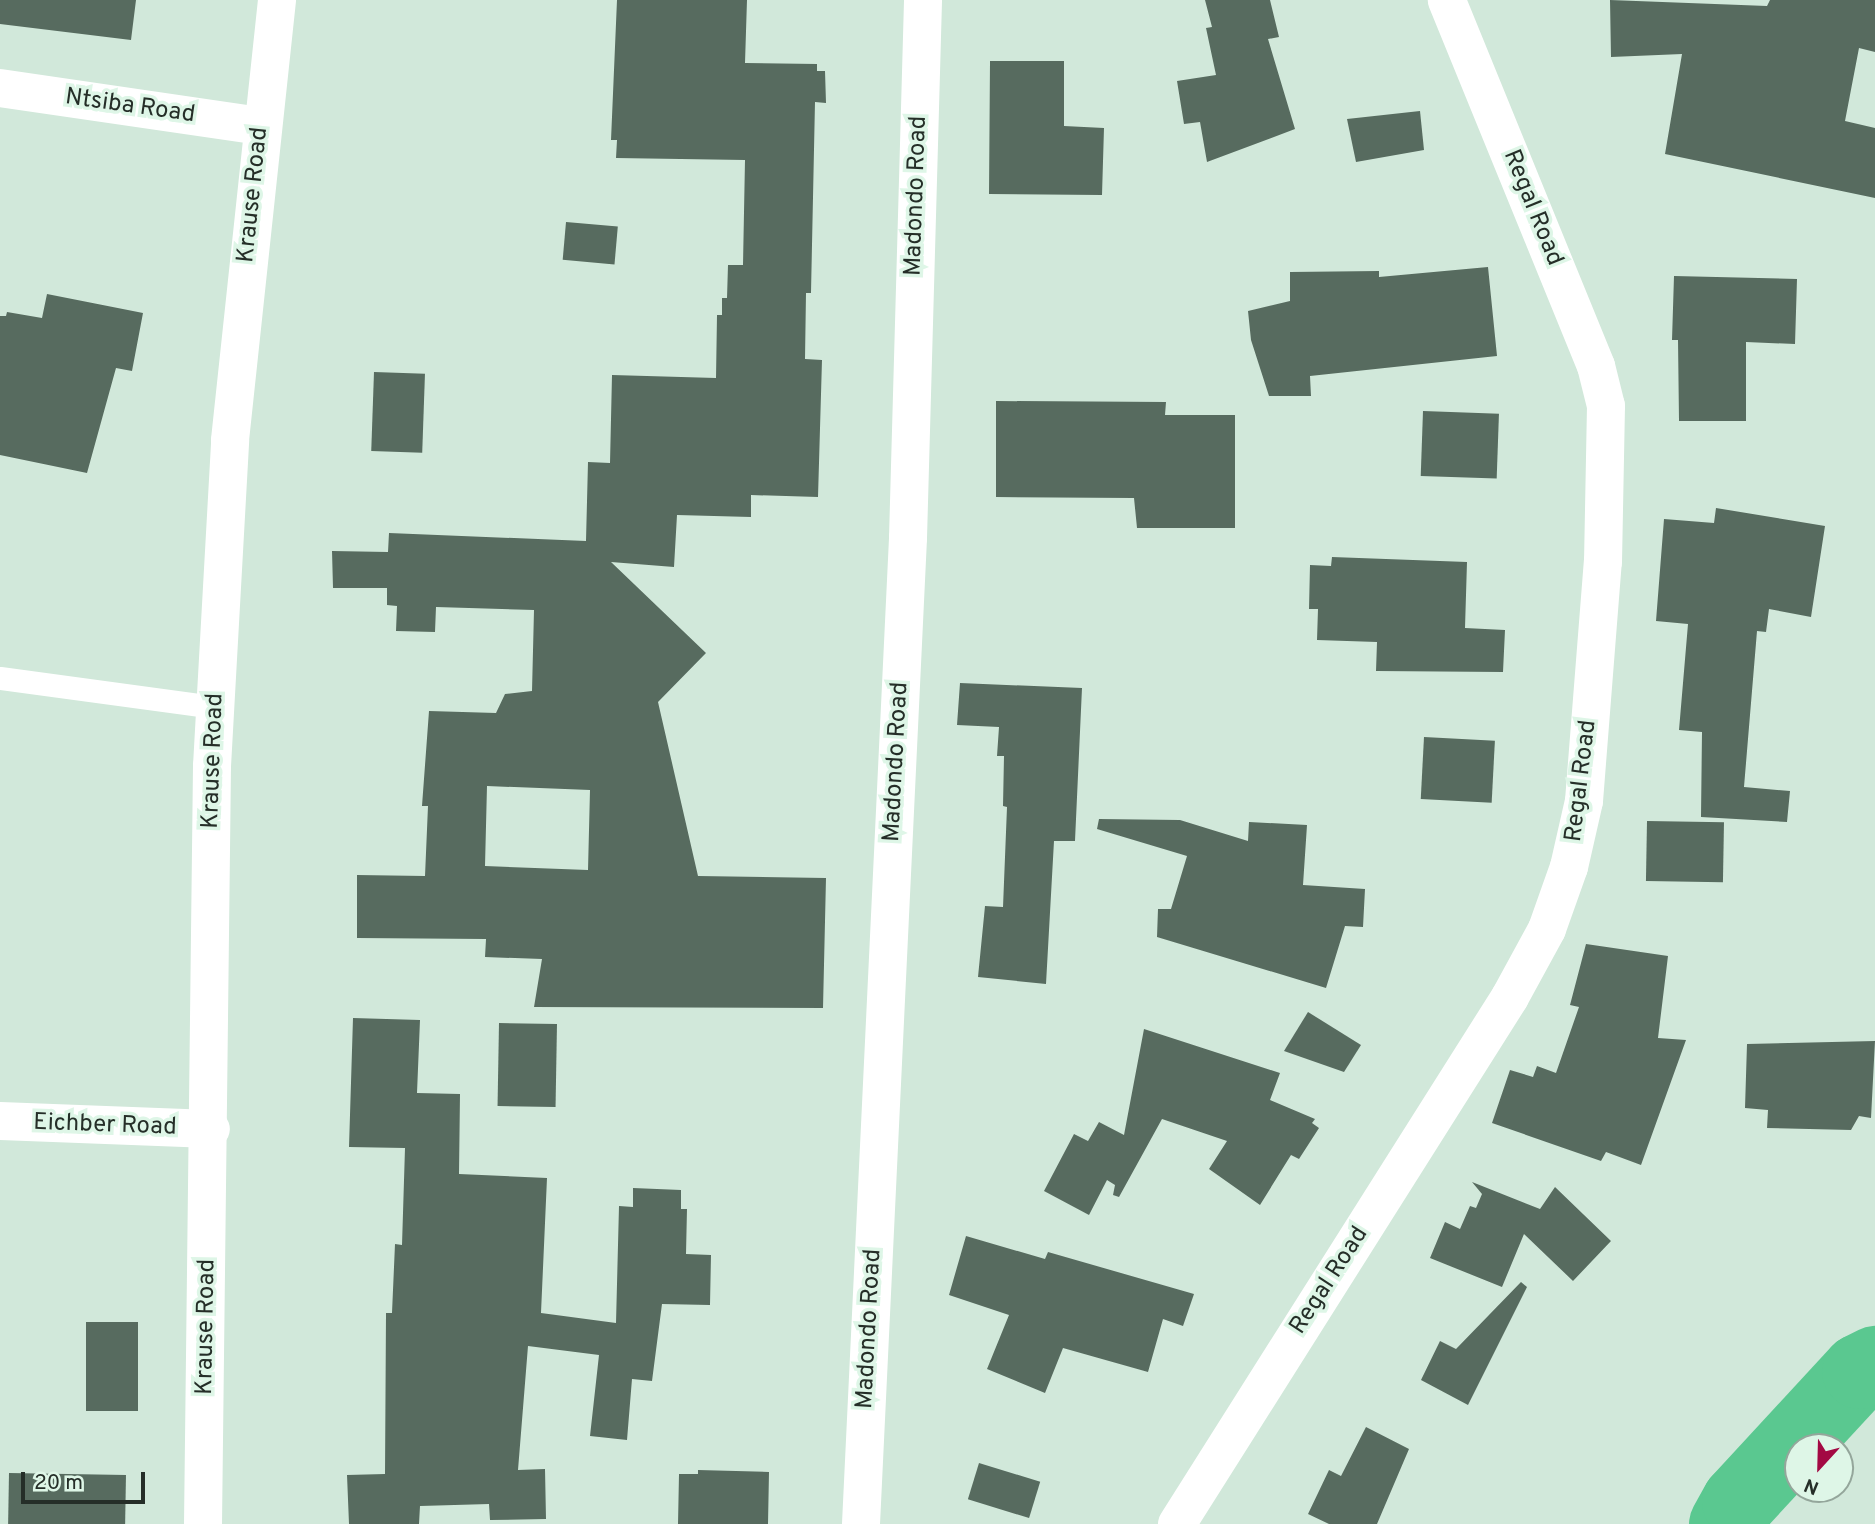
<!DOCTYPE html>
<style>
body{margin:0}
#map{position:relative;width:1875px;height:1524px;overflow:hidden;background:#d1e8da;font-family:Overpass,sans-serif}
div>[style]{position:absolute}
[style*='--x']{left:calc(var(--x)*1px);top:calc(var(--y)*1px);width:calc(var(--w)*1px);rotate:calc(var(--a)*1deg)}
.river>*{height:75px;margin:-37.5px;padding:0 37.5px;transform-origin:37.5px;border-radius:37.5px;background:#5ac890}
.building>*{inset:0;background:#576b5f;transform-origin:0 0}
.service>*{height:23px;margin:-11.5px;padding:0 11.5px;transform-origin:11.5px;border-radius:11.5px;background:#fff}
.minor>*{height:38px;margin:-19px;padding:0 19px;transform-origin:19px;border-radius:19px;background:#fff}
span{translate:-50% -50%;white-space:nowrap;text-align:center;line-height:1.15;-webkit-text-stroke:7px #def6e7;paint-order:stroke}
.street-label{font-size:24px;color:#252e28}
.north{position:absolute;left:1784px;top:1433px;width:70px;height:70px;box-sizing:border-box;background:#def6e7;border:2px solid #94a69b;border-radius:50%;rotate:202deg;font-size:19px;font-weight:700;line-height:28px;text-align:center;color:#252e28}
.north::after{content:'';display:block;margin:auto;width:24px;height:32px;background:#a30943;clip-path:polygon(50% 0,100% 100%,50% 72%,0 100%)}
.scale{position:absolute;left:21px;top:1472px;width:124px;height:32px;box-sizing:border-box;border:4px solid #252e28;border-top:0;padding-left:9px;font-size:21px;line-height:24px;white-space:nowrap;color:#252e28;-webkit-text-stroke:5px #def6e7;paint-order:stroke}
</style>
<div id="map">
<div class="river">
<i style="--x:1726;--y:1524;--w:26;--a:-61"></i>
<i style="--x:1739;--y:1501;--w:177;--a:-47.3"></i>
<i style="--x:1859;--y:1371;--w:18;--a:-27"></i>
</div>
<div class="building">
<i style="clip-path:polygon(0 0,136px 0,131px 40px,0 24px)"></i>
<i style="clip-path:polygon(evenodd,617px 0,747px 0,745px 63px,817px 64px,817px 71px,825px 71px,826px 103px,815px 102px,811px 293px,806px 293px,805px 359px,822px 360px,818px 497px,751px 495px,751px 517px,677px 515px,674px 567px,611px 562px,706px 653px,658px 702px,698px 876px,826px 878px,823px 1008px,534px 1007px,542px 959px,485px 957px,486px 939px,357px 938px,357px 875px,425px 876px,428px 806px,422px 806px,429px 711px,496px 713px,505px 694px,532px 691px,534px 610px,436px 607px,435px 632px,396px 631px,397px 606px,387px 605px,387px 588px,333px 588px,332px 551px,388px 552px,389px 533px,586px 541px,588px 462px,610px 463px,612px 375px,716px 378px,717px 315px,722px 315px,722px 298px,727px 298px,728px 265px,743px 265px,745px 160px,616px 158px,617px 140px,611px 140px,617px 0,487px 786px,590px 790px,588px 870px,485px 866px,487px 786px)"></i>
<i style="clip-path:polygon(1205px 0,1270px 0,1279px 37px,1268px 39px,1295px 129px,1207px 162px,1200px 122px,1184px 124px,1177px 81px,1216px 75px,1206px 28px,1212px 27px)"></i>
<i style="clip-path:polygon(1610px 0,1767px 6px,1770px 0,1875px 0,1875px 52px,1859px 48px,1845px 121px,1875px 128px,1875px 198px,1665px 154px,1682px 54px,1611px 57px)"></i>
<i style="clip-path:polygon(990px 61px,1064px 61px,1064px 126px,1104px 128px,1102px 195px,989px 194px)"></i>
<i style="clip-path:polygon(1420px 111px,1424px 150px,1356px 162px,1347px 119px)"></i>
<i style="left:566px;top:222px;width:52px;height:38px;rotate:5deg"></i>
<i style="clip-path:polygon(1488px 267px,1497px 356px,1310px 376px,1311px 396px,1269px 396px,1251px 340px,1248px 311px,1290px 301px,1290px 272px,1379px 271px,1379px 277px)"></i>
<i style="clip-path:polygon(1674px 276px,1797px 279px,1795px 344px,1746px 342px,1746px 421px,1679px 421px,1678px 340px,1672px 340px)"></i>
<i style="clip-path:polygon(47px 294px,143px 313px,132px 371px,116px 368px,87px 473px,0 455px,0 316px,6px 316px,7px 312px,42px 318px)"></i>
<i style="left:374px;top:372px;width:51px;height:79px;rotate:2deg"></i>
<i style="clip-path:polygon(996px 401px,1166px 402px,1165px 415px,1235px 415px,1235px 528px,1137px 528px,1134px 498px,996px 497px)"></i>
<i style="left:1423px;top:411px;width:76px;height:65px;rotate:2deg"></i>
<i style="clip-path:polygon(1716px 508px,1825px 526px,1811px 617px,1769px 609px,1766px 632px,1757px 631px,1744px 787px,1790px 791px,1787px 822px,1701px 817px,1702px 732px,1679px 730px,1688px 624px,1656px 621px,1664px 519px,1714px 523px)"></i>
<i style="clip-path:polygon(1332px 557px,1467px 562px,1465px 628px,1505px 630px,1503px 672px,1376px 671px,1377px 642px,1317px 640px,1318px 609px,1309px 609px,1310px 565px,1331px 566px)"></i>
<i style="clip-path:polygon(960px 683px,1082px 688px,1075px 841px,1054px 841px,1046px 984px,978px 977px,985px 906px,1003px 907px,1007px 807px,1003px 806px,1004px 756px,997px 756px,999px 727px,957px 725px)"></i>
<i style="left:1424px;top:737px;width:71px;height:62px;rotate:3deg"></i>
<i style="clip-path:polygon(1099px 819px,1180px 820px,1248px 841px,1249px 822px,1307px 825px,1303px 885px,1365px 889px,1363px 927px,1345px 926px,1326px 988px,1157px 937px,1158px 909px,1171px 909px,1187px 856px,1097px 829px)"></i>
<i style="left:1647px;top:821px;width:77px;height:60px;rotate:1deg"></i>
<i style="clip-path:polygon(1586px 944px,1668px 956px,1658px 1038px,1686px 1040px,1641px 1165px,1606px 1152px,1601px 1161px,1492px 1123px,1510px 1070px,1533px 1077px,1537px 1066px,1556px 1073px,1579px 1007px,1570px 1005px)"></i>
<i style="clip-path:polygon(1308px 1012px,1361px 1045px,1344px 1072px,1284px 1051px)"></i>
<i style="clip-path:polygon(353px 1018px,420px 1020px,417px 1093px,460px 1094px,459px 1174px,547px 1178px,541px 1313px,616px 1323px,619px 1206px,633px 1207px,633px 1188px,681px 1190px,681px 1209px,687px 1209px,686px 1254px,711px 1255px,710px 1305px,662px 1304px,652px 1381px,632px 1379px,627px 1440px,590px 1436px,599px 1355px,528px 1346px,518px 1470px,545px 1469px,546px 1519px,490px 1520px,489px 1504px,420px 1506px,419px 1524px,349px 1524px,347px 1475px,385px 1474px,386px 1313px,392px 1313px,395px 1244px,402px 1245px,405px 1148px,349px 1147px)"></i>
<i style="left:499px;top:1023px;width:58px;height:83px;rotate:1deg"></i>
<i style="clip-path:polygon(1144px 1029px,1280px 1073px,1270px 1100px,1315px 1119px,1312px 1123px,1319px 1128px,1299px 1159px,1291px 1155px,1260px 1205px,1209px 1169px,1227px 1141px,1162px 1119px,1119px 1197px,1113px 1195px,1115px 1185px,1107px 1180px,1089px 1215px,1044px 1191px,1074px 1134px,1088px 1141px,1099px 1122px,1124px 1135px)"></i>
<i style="clip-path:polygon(1875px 1041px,1871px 1118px,1859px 1116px,1851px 1130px,1767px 1128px,1768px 1110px,1745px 1108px,1747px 1044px)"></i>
<i style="clip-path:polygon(1472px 1182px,1540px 1209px,1555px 1187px,1611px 1241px,1573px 1281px,1524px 1234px,1502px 1287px,1430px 1258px,1445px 1222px,1460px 1229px,1470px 1206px,1476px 1208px,1482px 1194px)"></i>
<i style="clip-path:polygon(966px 1236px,1045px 1259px,1048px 1252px,1194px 1294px,1183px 1326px,1163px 1319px,1148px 1372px,1063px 1348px,1045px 1393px,987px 1369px,1009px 1315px,949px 1295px)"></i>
<i style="clip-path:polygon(1521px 1282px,1527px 1287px,1468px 1405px,1421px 1380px,1440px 1341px,1456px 1349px)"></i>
<i style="left:86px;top:1322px;width:52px;height:89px"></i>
<i style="clip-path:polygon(1366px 1427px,1409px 1449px,1377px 1524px,1329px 1524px,1308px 1514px,1329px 1470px,1341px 1476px)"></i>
<i style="left:979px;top:1463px;width:64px;height:38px;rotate:17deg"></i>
<i style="clip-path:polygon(698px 1470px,769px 1472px,768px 1524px,678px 1524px,679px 1474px,698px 1474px)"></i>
<i style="left:9px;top:1473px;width:117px;height:51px;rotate:1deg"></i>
</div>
<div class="service">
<i style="--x:0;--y:678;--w:217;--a:7.7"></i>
</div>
<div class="minor">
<i style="--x:0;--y:88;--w:264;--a:8.3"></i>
<i style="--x:0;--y:1121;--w:211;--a:2.2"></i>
<i style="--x:203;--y:1524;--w:758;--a:-89.32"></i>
<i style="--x:212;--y:766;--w:326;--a:-86.8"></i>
<i style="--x:230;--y:440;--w:443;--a:-83.9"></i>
<i style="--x:861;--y:1524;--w:987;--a:-87.27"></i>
<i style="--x:908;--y:538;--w:538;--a:-88.4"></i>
<i style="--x:1177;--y:1524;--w:623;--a:-57.71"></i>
<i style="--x:1510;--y:997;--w:77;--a:-61.4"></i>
<i style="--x:1547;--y:929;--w:66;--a:-70.5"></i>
<i style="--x:1569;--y:867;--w:68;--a:-77.2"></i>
<i style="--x:1584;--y:801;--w:240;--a:-85.5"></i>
<i style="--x:1603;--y:562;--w:156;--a:-88.9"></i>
<i style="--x:1606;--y:406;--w:41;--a:-104"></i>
<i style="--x:1596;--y:366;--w:395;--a:-112.2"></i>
</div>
<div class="street-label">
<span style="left:130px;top:107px;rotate:8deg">Ntsiba Road</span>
<span style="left:254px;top:195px;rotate:-84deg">Krause Road</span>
<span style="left:917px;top:196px;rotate:-88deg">Madondo Road</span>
<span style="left:1532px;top:208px;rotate:68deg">Regal Road</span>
<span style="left:214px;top:761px;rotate:-88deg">Krause Road</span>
<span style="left:897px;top:762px;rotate:-87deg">Madondo Road</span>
<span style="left:1582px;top:781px;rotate:-83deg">Regal Road</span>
<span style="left:105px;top:1126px;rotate:2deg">Eichber Road</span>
<span style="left:1330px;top:1281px;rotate:-57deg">Regal Road</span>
<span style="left:207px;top:1327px;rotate:-89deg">Krause Road</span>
<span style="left:870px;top:1329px;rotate:-87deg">Madondo Road</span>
</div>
<div class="north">N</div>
<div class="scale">20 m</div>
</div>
